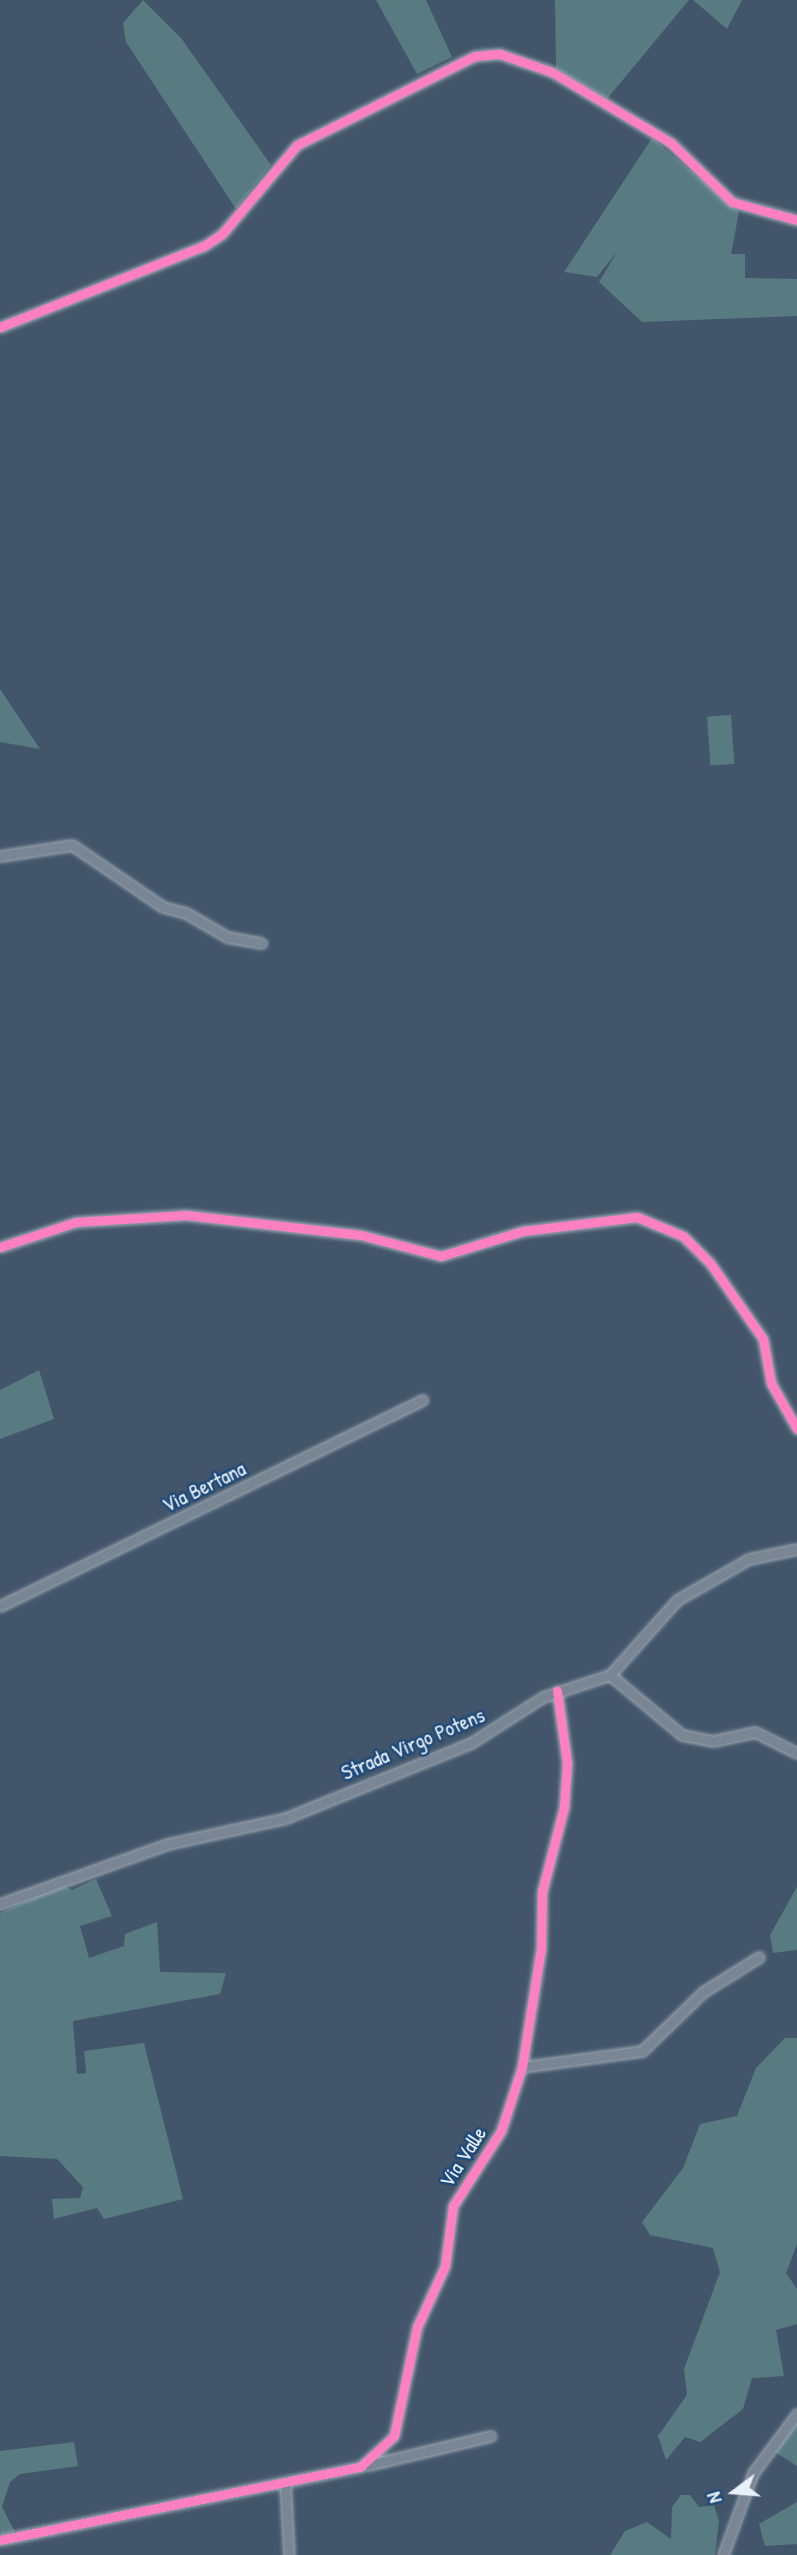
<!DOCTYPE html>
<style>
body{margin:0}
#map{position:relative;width:797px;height:2555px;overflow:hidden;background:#42556a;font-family:"Patrick Hand",sans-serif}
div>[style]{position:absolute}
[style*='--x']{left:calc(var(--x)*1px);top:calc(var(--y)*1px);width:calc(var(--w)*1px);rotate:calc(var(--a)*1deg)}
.green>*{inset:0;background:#587b82;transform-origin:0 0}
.roads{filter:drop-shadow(0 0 2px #a0aab5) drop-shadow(0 0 2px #a0aab5)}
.minor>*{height:9px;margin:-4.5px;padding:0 4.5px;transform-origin:4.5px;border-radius:4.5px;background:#7a8694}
.cycleway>*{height:9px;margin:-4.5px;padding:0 4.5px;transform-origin:4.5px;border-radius:4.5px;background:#ff80c0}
span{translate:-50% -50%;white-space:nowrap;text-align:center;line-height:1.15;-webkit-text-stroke:5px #1f4a7a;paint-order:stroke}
.street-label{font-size:21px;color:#e8f1f8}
.north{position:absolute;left:699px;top:2457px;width:70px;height:70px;-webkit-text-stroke:5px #1f4a7a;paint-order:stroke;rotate:254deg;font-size:19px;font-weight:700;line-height:28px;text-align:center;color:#e8f1f8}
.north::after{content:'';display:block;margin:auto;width:24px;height:32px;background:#e8f1f8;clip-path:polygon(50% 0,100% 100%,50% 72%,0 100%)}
</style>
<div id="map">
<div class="green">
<i style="clip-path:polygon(143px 0,181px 38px,271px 165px,236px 209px,126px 42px,123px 23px)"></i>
<i style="clip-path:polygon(376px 0,426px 0,452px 57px,417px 74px)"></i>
<i style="clip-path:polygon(555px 0,689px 0,607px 99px,556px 69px)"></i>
<i style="clip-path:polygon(693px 0,742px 0,727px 29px)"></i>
<i style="clip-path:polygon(652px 138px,739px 212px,731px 254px,745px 254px,745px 278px,797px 279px,797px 316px,642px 322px,599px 282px,617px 252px,597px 277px,564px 272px)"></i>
<i style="clip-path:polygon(0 689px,40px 749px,0 742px)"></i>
<i style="left:731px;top:715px;width:49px;height:24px;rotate:86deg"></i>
<i style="clip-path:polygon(39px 1370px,54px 1419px,0 1439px,0 1390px)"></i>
<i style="clip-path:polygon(96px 1879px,112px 1916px,80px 1926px,89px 1958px,124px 1946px,125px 1934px,157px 1922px,160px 1972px,226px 1973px,220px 1994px,73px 2021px,77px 2074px,86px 2073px,84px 2051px,144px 2043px,183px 2199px,104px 2219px,97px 2208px,54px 2219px,52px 2199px,80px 2198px,83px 2187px,57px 2159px,0 2156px,0 1913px,62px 1885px,72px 1890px)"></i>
<i style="clip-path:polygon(797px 1887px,797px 1950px,773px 1953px,770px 1935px)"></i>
<i style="clip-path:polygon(785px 2038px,797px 2038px,797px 2244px,786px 2273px,797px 2289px,797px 2324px,776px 2330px,784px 2376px,752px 2378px,743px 2409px,700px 2442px,685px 2437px,666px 2460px,658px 2436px,687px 2395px,684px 2369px,720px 2272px,713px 2248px,650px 2235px,642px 2222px,683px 2168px,700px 2124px,737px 2116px,756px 2068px)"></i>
<i style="clip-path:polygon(797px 2423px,797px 2466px,773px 2451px)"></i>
<i style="clip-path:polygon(74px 2442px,78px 2466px,20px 2474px,10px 2482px,2px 2507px,15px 2532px,0 2535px,0 2451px)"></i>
<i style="clip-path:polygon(681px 2495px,690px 2495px,699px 2507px,714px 2505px,719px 2521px,715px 2555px,610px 2555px,625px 2531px,647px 2522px,671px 2539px,672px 2507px)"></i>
<i style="clip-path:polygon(797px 2502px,797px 2544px,765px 2546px,759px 2524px)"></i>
</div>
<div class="roads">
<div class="minor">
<i style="--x:0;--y:327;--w:219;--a:-21.7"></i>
<i style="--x:204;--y:246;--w:22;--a:-34"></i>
<i style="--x:222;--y:234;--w:116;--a:-49.9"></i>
<i style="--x:297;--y:145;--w:199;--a:-26.6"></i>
<i style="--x:475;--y:56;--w:25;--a:-5"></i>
<i style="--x:500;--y:54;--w:55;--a:19.1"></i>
<i style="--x:552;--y:72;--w:139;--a:30.8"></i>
<i style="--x:671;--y:143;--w:85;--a:44"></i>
<i style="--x:732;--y:202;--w:67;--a:15.5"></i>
<i style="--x:0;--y:856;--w:73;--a:-8.7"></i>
<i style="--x:72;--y:845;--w:110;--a:34.3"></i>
<i style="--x:163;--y:907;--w:24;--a:15"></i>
<i style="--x:186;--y:913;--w:48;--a:30.3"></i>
<i style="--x:227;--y:937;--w:35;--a:10"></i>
<i style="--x:0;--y:1247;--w:80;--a:-18.2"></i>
<i style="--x:76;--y:1222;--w:110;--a:-3.6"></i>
<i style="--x:186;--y:1215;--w:176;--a:6.5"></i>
<i style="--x:361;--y:1235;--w:83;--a:14.7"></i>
<i style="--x:441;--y:1256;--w:86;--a:-17"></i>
<i style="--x:523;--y:1231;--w:115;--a:-7"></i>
<i style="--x:637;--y:1217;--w:50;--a:22.4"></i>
<i style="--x:683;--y:1236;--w:38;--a:45"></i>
<i style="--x:710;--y:1263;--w:93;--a:55.1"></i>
<i style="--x:763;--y:1339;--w:45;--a:79.7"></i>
<i style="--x:771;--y:1383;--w:53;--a:60.5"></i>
<i style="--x:0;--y:1606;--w:470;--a:-26"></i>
<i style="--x:610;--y:1675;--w:94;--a:39.8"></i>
<i style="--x:682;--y:1735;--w:32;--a:11"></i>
<i style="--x:713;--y:1741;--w:43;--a:-12.1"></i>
<i style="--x:755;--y:1732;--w:47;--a:26.6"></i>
<i style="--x:0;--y:1904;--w:178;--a:-19.7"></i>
<i style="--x:168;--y:1844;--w:121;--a:-12.4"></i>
<i style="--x:286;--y:1818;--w:200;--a:-22.1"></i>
<i style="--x:471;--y:1743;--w:85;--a:-32.6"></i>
<i style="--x:543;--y:1697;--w:71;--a:-18.2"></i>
<i style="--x:610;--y:1675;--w:101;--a:-48.2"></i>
<i style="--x:677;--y:1600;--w:83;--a:-29.7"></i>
<i style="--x:749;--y:1559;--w:49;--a:-11.8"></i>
<i style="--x:522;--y:2067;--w:121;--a:-7.6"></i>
<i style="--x:642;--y:2051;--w:85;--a:-44"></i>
<i style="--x:703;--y:1992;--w:66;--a:-32"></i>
<i style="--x:368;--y:2465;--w:126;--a:-13.3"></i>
<i style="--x:285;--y:2482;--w:73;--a:86.9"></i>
<i style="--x:0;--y:2540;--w:367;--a:-11.5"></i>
<i style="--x:360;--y:2467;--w:46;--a:-42.4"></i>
<i style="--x:394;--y:2436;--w:111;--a:-78.1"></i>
<i style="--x:417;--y:2327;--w:67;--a:-65.3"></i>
<i style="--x:445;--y:2266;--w:61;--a:-82.4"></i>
<i style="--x:453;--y:2206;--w:89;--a:-57.4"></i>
<i style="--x:501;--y:2131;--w:67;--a:-71.8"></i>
<i style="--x:522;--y:2067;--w:120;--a:-80.9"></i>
<i style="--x:541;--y:1949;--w:57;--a:-89"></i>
<i style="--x:542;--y:1892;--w:88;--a:-75.5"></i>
<i style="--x:564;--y:1807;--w:44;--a:-86.1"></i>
<i style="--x:567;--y:1763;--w:73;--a:-97.9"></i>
<i style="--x:723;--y:2555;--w:87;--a:-69.9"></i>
<i style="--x:753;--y:2473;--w:74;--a:-53.3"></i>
</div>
</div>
<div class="cycleway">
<i style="--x:0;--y:327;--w:219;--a:-21.7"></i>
<i style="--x:204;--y:246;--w:22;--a:-34"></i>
<i style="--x:222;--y:234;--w:116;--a:-49.9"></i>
<i style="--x:297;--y:145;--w:199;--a:-26.6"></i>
<i style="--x:475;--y:56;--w:25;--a:-5"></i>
<i style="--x:500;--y:54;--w:55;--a:19.1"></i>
<i style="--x:552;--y:72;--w:139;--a:30.8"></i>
<i style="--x:671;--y:143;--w:85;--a:44"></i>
<i style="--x:732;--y:202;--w:67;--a:15.5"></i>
<i style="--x:0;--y:1247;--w:80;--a:-18.2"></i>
<i style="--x:76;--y:1222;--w:110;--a:-3.6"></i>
<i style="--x:186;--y:1215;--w:176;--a:6.5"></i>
<i style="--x:361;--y:1235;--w:83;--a:14.7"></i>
<i style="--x:441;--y:1256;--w:86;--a:-17"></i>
<i style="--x:523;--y:1231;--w:115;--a:-7"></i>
<i style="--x:637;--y:1217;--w:50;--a:22.4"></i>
<i style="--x:683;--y:1236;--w:38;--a:45"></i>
<i style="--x:710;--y:1263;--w:93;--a:55.1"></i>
<i style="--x:763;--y:1339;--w:45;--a:79.7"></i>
<i style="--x:771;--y:1383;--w:53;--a:60.5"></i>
<i style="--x:0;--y:2540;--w:367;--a:-11.5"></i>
<i style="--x:360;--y:2467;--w:46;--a:-42.4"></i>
<i style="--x:394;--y:2436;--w:111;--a:-78.1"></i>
<i style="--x:417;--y:2327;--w:67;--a:-65.3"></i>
<i style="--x:445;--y:2266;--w:61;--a:-82.4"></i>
<i style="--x:453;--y:2206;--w:89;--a:-57.4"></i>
<i style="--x:501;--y:2131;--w:67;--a:-71.8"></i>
<i style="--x:522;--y:2067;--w:120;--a:-80.9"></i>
<i style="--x:541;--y:1949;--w:57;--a:-89"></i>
<i style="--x:542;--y:1892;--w:88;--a:-75.5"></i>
<i style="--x:564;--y:1807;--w:44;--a:-86.1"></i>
<i style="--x:567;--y:1763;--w:73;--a:-97.9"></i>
</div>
<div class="street-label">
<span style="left:204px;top:1487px;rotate:-26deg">Via Bertana</span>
<span style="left:413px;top:1744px;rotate:-23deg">Strada Virgo Potens</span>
<span style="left:463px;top:2157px;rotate:-57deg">Via Valle</span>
</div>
<div class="north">N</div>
</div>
